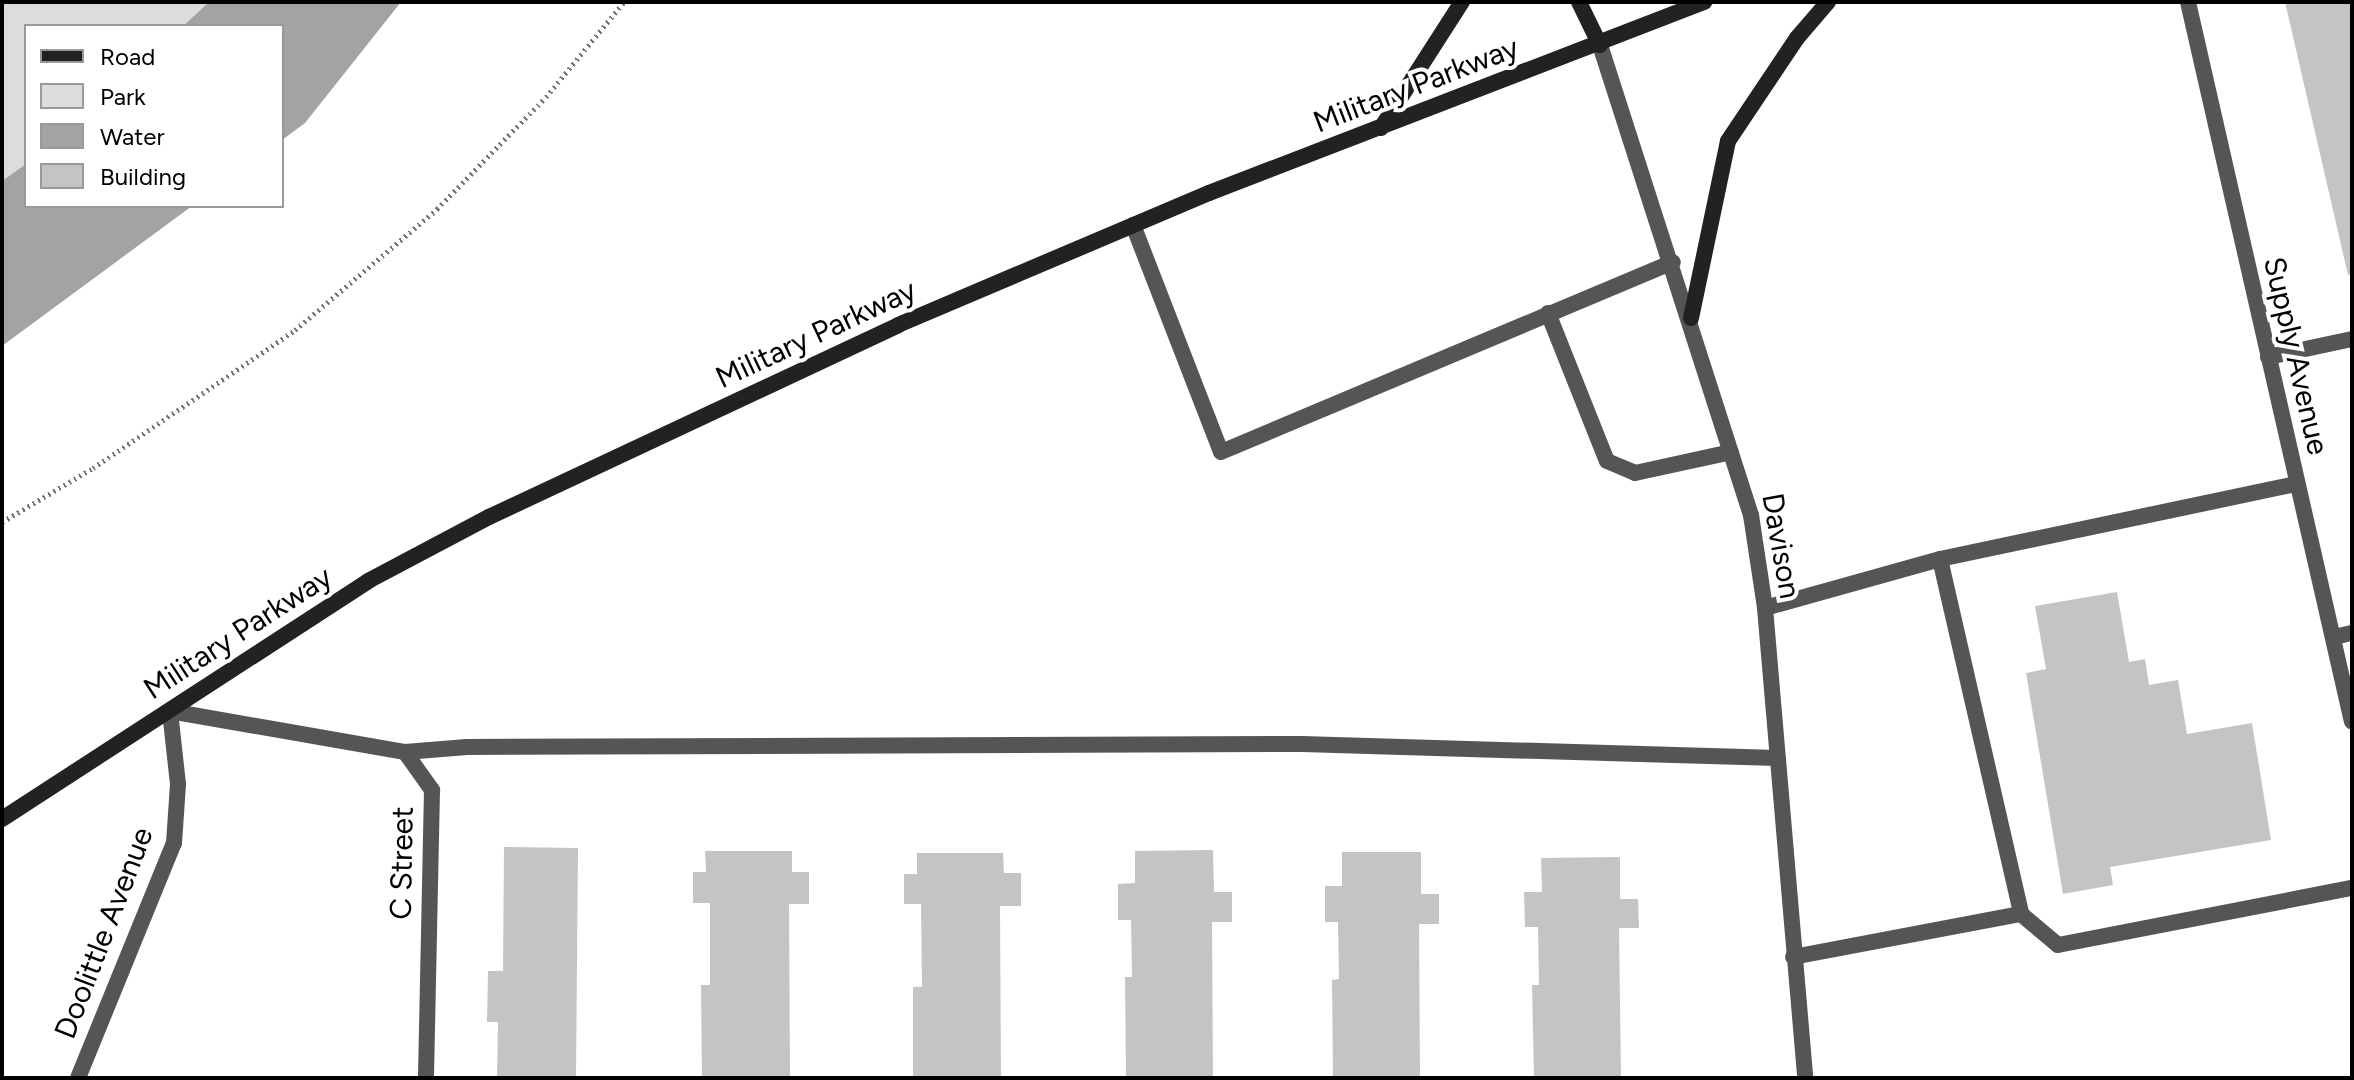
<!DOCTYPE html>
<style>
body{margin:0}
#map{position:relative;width:2354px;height:1080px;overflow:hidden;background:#fff;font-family:Figtree,sans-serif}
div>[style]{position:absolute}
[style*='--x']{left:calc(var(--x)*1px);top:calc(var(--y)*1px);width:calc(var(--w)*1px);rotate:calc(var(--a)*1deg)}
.green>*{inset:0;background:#dcdcdc}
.water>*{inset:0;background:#a3a3a3}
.building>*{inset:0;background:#c4c4c4}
.path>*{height:5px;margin-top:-2.5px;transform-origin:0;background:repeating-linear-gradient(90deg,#777 0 2px,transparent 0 6px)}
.lane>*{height:16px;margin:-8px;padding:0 8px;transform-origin:8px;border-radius:8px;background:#555}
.street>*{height:16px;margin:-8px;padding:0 8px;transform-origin:8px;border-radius:8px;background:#555}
.secondary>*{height:16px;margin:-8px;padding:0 8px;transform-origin:8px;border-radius:8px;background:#222}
span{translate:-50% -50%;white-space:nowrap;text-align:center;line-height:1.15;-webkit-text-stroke:8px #fff;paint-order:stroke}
.street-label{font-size:30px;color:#000}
.frame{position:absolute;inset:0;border:4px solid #000;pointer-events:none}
.legend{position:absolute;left:24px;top:24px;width:260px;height:184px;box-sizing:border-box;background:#fff;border:2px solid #999;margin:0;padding:10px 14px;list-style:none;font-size:24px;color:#000}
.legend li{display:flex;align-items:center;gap:16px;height:40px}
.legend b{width:40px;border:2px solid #999}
</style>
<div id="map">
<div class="green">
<i style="clip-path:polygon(2px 2px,209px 2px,183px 26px,26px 26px,26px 164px,2px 181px)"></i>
</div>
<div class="water">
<i style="clip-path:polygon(209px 2px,401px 2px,305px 123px,282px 140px,282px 26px,183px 26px)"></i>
<i style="clip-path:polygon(26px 164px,26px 206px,192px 206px,2px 346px,2px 181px)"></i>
</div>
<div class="building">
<i style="clip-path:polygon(2285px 2px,2352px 2px,2352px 274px,2348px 275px)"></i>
<i style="clip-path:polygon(2117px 592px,2129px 662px,2145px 659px,2149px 685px,2178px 680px,2187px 734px,2252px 723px,2271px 840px,2110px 867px,2113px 885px,2063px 894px,2026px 673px,2046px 669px,2035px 606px)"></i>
<i style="clip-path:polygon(504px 847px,578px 848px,576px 1078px,497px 1078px,498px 1022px,487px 1022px,488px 971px,503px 971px)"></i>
<i style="clip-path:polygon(1213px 850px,1214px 892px,1232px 892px,1232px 922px,1212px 922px,1213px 1078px,1126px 1078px,1125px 977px,1132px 977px,1131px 920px,1118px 920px,1118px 884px,1135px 883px,1135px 851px)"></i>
<i style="clip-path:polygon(705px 851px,792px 851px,792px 872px,809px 872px,809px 904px,789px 904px,790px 1078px,702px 1078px,701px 985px,710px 985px,710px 903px,693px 903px,693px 872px,706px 872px)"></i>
<i style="clip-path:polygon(1342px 852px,1421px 852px,1421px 894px,1439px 894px,1439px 924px,1419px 924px,1420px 1078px,1333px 1078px,1332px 980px,1339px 979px,1338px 922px,1325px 922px,1325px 886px,1342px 886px)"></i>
<i style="clip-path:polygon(917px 853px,1003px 853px,1004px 873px,1021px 873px,1021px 906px,1000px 906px,1001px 1078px,913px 1078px,913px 987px,922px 987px,921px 904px,904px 904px,904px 874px,917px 874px)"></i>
<i style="clip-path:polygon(1620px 857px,1620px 899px,1638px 899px,1639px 928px,1619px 928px,1621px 1078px,1534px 1078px,1532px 985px,1539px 985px,1538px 927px,1525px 927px,1524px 892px,1542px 892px,1541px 858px)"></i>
</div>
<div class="path">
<i style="--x:2;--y:522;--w:106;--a:-30.7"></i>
<i style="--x:93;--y:468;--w:245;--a:-34.3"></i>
<i style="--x:295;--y:330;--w:187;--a:-40.4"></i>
<i style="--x:437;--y:209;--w:156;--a:-45.8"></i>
<i style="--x:546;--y:97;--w:123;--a:-50.6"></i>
</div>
<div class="lane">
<i style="--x:1133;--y:225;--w:243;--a:68.8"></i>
<i style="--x:1221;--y:452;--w:490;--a:-22.8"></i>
<i style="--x:1548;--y:313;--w:159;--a:68.3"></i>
<i style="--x:1607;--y:461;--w:30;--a:23"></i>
<i style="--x:1635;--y:473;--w:98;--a:-12.3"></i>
<i style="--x:1940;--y:559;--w:364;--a:77.1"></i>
<i style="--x:2021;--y:914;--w:48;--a:40"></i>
<i style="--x:2058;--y:945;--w:299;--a:-11"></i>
<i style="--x:1765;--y:608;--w:182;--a:-15.6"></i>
<i style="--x:1940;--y:559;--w:365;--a:-11.9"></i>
<i style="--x:405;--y:752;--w:62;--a:-4.6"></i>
<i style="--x:467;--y:747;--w:835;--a:-0.21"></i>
<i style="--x:1302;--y:744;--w:476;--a:1.7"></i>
<i style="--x:1793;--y:957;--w:232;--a:-10.7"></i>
</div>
<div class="street">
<i style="--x:2188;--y:2;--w:738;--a:77.17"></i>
<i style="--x:1600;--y:45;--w:494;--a:72.2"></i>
<i style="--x:1751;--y:515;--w:94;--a:81.4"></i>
<i style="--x:1765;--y:608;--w:472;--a:85.1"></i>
<i style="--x:2268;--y:357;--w:86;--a:-12.1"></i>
<i style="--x:2334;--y:637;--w:18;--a:-13"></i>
<i style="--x:78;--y:1078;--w:254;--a:-67.8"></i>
<i style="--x:174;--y:843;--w:59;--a:-86.1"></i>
<i style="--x:178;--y:784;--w:73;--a:-96.3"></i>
<i style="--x:170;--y:711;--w:239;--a:9.9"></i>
<i style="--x:405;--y:752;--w:47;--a:54.6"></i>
<i style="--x:432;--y:790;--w:288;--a:91.2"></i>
</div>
<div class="secondary">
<i style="--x:1579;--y:2;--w:48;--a:64"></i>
<i style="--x:1381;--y:128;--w:150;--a:-57.3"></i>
<i style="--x:1691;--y:318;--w:181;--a:-78.2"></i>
<i style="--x:1728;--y:141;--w:124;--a:-56.2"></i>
<i style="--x:1797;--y:38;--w:48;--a:-49.3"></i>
<i style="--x:2;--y:819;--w:437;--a:-33"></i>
<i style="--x:368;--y:581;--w:137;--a:-27.9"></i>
<i style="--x:489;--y:517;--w:452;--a:-25.1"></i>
<i style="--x:898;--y:325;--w:338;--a:-23"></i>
<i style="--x:1209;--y:193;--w:531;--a:-21.1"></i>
</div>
<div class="street-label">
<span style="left:1416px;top:85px;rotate:-21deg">Military Parkway</span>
<span style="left:816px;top:334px;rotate:-25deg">Military Parkway</span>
<span style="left:2296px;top:356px;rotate:77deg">Supply Avenue</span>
<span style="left:1781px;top:546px;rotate:80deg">Davison</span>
<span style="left:238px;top:633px;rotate:-33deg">Military Parkway</span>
<span style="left:402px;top:863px;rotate:-89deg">C Street</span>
<span style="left:104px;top:933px;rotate:-69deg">Doolittle Avenue</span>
</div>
<div class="frame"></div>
<ul class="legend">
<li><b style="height:10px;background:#222"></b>Road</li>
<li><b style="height:22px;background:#dcdcdc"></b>Park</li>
<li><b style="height:22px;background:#a3a3a3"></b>Water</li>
<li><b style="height:22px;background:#c4c4c4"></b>Building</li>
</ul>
</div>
